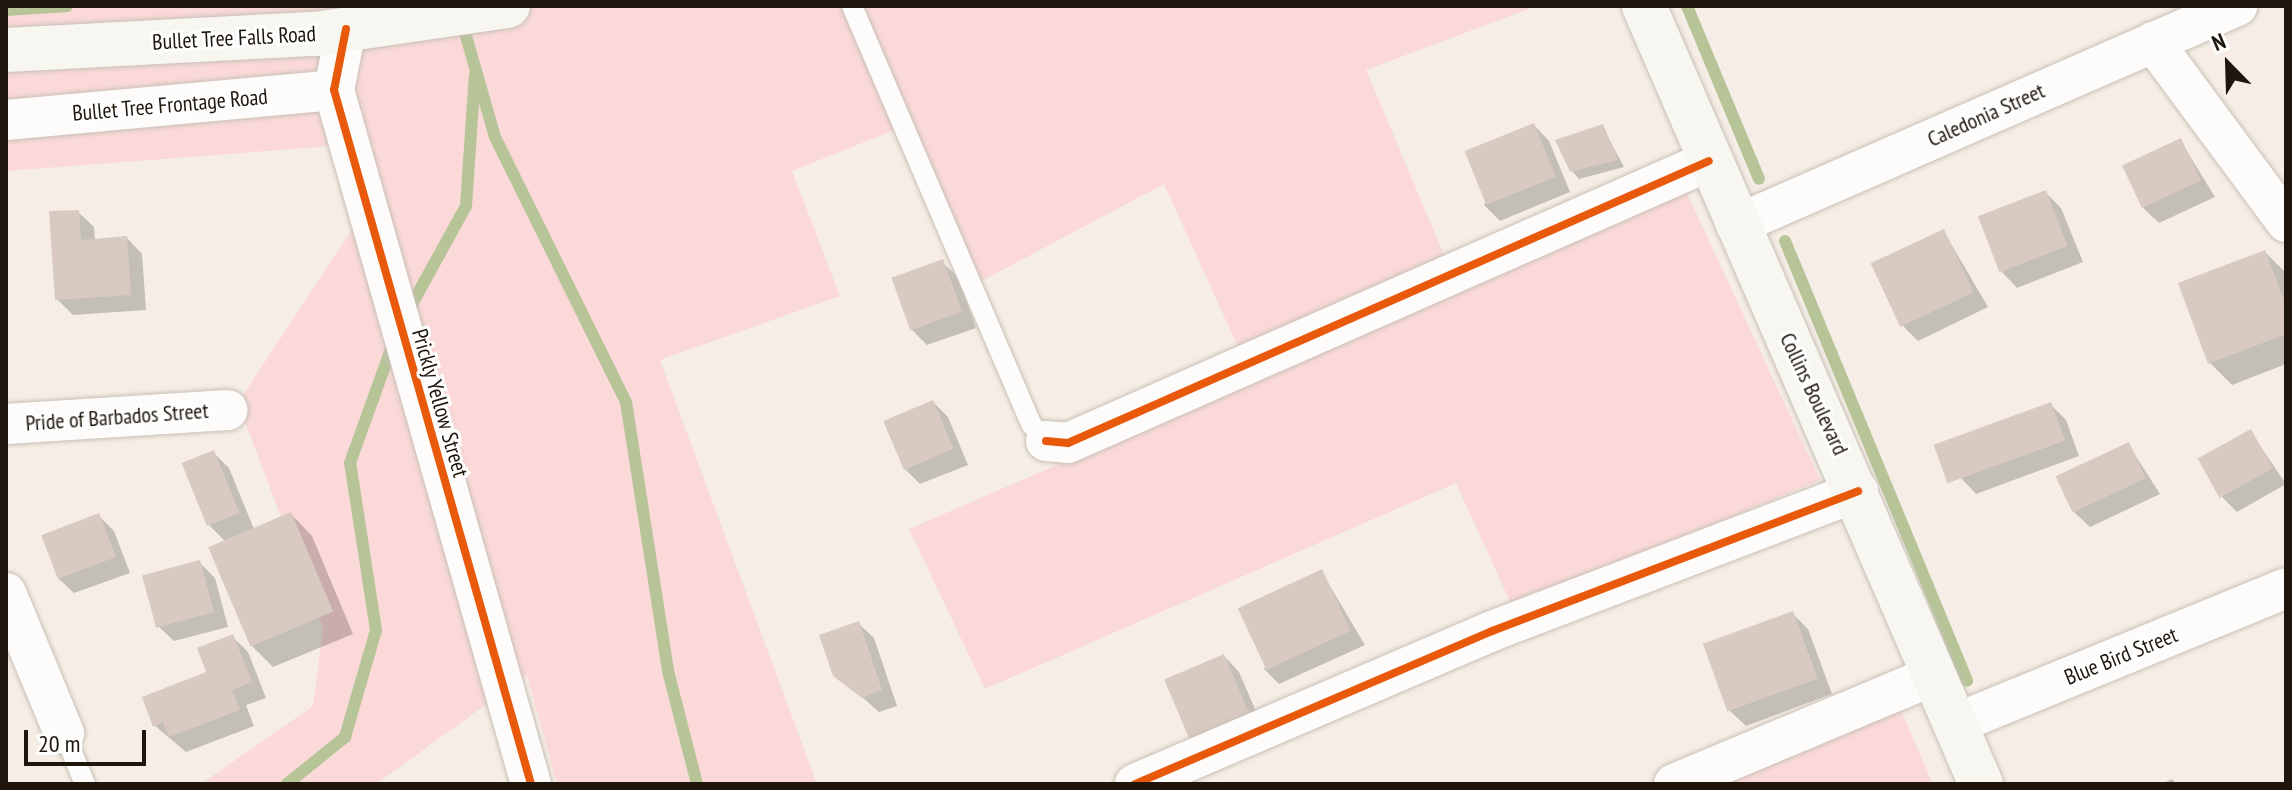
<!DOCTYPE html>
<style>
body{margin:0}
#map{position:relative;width:2292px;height:790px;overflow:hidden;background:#f6eee6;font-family:"PT Sans Narrow",sans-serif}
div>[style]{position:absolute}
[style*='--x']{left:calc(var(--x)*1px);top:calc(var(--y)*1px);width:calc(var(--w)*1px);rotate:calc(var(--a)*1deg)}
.green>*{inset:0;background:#fad9d8}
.shadow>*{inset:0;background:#0003}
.stream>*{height:12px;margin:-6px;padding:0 6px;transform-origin:6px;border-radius:6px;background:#b6c498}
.building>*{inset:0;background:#d9cac1;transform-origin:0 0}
.roads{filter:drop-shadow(0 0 2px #c8c0b7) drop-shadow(0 0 2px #c8c0b7)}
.lane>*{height:20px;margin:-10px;padding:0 10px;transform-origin:10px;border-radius:10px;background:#fefcfb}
.street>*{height:40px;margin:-20px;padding:0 20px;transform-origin:20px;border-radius:20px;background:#fefcfb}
.secondary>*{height:44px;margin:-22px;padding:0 22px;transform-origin:22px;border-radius:22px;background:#f7f6f1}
.cycleway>*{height:8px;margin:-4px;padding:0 4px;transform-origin:4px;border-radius:4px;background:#e8590c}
span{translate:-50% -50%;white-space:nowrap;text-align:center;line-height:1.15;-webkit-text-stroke:6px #fefefe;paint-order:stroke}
.street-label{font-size:22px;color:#1e160c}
.frame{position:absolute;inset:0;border:8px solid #1e160c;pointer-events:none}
.north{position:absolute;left:2188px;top:24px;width:80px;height:80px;-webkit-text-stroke:6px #fefefe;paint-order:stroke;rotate:337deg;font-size:22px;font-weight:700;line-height:32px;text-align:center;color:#1e160c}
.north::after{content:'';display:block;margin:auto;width:28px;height:36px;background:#1e160c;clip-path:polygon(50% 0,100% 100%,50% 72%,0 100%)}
.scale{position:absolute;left:24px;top:730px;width:122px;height:36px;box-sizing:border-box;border:4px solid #1e160c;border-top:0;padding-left:10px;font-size:24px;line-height:28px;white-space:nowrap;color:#1e160c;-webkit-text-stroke:6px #fefefe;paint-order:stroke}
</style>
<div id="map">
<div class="green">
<i style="clip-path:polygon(6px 6px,1537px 6px,1366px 70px,1456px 283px,1686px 191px,1820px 480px,1513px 608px,1456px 483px,985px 689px,909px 529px,1253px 380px,1164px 184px,976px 284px,912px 123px,792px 171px,840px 296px,660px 360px,817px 784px,557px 784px,527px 675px,376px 784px,201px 784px,313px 706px,323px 629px,238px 403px,375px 194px,359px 144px,6px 171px)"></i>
<i style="clip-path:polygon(1892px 690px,1933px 784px,1662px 784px)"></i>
</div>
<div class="shadow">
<i style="clip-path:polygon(1534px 125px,1549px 141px,1570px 192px,1500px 221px,1484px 205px)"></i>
<i style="clip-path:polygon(1602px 126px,1624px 167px,1579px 179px,1572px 171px)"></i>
<i style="clip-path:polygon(2180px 140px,2215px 197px,2159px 223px,2143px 208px)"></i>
<i style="clip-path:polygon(2046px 193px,2061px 208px,2083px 262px,2017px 288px,2002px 272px)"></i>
<i style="clip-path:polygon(78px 212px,94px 227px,95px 241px,127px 238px,142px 254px,146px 310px,73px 315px,57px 299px)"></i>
<i style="clip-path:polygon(1944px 232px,1988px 307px,1918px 341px,1902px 325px)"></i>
<i style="clip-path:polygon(2265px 252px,2286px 273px,2286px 364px,2232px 385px,2210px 363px)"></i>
<i style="clip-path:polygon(942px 262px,958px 277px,976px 328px,927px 345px,912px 330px)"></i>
<i style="clip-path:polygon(933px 402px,948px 417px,968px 465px,920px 484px,905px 469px)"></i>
<i style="clip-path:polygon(2050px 404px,2066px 420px,2079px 456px,1976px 494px,1961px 478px)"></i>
<i style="clip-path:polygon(2250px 431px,2286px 484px,2237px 512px,2221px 496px)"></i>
<i style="clip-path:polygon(2128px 444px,2160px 494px,2090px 527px,2074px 512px)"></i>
<i style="clip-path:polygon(213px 452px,229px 468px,254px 529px,291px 514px,312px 536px,353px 634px,273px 667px,251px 645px,225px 541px,210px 526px)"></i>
<i style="clip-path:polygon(98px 515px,114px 531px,130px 573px,74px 593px,58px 578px)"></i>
<i style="clip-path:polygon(199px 562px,215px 578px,228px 627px,174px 641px,158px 626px)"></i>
<i style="clip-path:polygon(1321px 571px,1365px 645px,1279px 684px,1264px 669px)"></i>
<i style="clip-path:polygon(1792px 613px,1808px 629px,1832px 694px,1746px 726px,1730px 711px)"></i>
<i style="clip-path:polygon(858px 623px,874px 638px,897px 706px,879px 712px,846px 683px)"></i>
<i style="clip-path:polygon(233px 637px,248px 652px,266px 698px,246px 705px,254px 726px,186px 752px,154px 725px,208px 673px)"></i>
<i style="clip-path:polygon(1224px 656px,1239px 672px,1264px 730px,1207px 755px)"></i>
<i style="clip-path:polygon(2172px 779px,2177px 784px,2161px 784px)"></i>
</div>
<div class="stream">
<i style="--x:1687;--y:6;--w:187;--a:67.4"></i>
<i style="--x:6;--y:10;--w:61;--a:-3.8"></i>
<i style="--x:462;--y:22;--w:120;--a:74"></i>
<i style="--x:495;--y:137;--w:296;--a:63.7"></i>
<i style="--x:626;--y:402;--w:272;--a:81.1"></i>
<i style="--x:668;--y:671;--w:117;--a:75.6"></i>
<i style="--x:1785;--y:241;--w:476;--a:67.5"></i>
<i style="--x:407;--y:313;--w:122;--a:-61.1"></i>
<i style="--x:466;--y:206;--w:131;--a:-86.1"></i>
<i style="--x:287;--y:784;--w:75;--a:-39"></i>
<i style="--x:345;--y:737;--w:111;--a:-73.8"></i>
<i style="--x:376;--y:630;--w:169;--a:-98.8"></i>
<i style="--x:350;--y:463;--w:130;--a:-70.2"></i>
</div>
<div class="building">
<i style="left:1534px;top:123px;width:58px;height:75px;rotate:68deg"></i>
<i style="clip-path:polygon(1603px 124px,1618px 160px,1570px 172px,1555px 140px)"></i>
<i style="left:2181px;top:138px;width:47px;height:65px;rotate:65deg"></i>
<i style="left:2046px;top:190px;width:60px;height:73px;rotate:69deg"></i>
<i style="clip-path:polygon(79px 210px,81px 240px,127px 236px,131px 295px,55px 300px,49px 211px)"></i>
<i style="left:1944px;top:229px;width:70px;height:81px;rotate:65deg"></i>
<i style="clip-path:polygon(2265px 250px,2286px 305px,2286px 334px,2208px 364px,2178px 283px)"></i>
<i style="left:943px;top:259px;width:56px;height:55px;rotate:70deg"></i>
<i style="left:933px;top:400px;width:53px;height:54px;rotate:67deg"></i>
<i style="left:2051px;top:402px;width:41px;height:125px;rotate:70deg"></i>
<i style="left:2251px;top:429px;width:45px;height:61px;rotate:61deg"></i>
<i style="left:2129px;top:442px;width:40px;height:81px;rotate:65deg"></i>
<i style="left:214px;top:450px;width:68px;height:35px;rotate:68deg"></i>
<i style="left:291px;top:512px;width:108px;height:90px;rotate:67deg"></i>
<i style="left:99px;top:513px;width:47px;height:62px;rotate:69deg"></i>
<i style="left:200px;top:560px;width:54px;height:60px;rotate:75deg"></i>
<i style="left:1322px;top:569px;width:68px;height:93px;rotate:65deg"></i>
<i style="left:1793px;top:611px;width:72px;height:96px;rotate:70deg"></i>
<i style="clip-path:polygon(859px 621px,882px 690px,862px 698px,833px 676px,819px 635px)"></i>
<i style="clip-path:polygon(233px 634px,252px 682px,232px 690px,240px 710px,169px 737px,163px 722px,153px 727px,142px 697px,206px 672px,197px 648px)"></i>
<i style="left:1224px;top:654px;width:66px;height:65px;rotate:67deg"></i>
</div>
<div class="roads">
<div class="lane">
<i style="--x:852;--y:6;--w:455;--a:66.8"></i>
<i style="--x:1031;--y:424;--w:23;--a:49"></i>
<i style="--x:64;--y:733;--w:55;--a:67.6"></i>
</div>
<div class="street">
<i style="--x:346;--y:29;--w:62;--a:101.1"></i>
<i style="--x:334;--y:90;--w:721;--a:74.15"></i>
<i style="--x:2153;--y:42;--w:224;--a:53.5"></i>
<i style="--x:6;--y:120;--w:329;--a:-5.2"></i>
<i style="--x:1736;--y:225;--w:547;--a:-23.61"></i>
<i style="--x:6;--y:424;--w:222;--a:-3.6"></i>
<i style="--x:1046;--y:441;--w:22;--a:5"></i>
<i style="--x:1068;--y:443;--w:700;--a:-23.75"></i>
<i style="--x:6;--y:593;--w:152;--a:67.5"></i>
<i style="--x:1955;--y:724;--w:358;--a:-22.3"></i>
<i style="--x:1135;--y:784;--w:388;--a:-23.2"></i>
<i style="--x:1492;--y:631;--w:392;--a:-20.9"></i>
<i style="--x:1674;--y:784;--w:282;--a:-22.7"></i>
</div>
<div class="secondary">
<i style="--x:1644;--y:6;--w:848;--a:66.58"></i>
<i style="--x:6;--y:50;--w:309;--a:-3"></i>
<i style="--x:315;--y:34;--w:195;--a:-8.3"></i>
</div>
</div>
<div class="cycleway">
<i style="--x:346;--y:29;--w:62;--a:101.1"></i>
<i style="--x:334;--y:90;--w:721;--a:74.15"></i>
<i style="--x:1046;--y:441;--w:22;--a:5"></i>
<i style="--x:1068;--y:443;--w:700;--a:-23.75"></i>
<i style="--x:1135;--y:784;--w:388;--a:-23.2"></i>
<i style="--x:1492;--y:631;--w:392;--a:-20.9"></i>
</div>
<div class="street-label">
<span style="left:234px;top:38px;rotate:-3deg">Bullet Tree Falls Road</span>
<span style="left:170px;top:105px;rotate:-5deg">Bullet Tree Frontage Road</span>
<span style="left:1986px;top:115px;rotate:-24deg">Caledonia Street</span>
<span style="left:1814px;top:394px;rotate:65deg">Collins Boulevard</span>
<span style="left:440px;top:403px;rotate:74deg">Prickly Yellow Street</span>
<span style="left:117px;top:417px;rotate:-4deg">Pride of Barbados Street</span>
<span style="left:2121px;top:656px;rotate:-22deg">Blue Bird Street</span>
</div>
<div class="frame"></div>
<div class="north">N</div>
<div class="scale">20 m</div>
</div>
